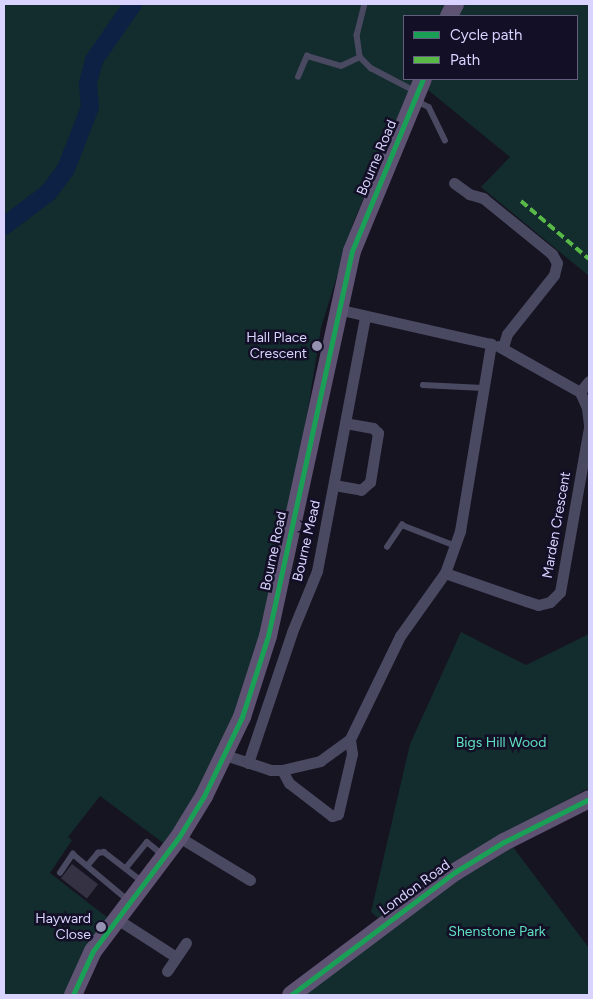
<!DOCTYPE html>
<style>
body{margin:0}
#map{position:relative;width:593px;height:999px;overflow:hidden;background:#161421;font-family:Figtree,sans-serif}
div>[style]{position:absolute}
[style*='--x']{left:calc(var(--x)*1px);top:calc(var(--y)*1px);width:calc(var(--w)*1px);rotate:calc(var(--a)*1deg)}
.green>*{inset:0;background:#132c2d}
.river>*{height:18px;margin:-9px;padding:0 9px;transform-origin:9px;border-radius:9px;background:#0d2144}
.building>*{inset:0;background:#343243;transform-origin:0 0}
.service>*{height:5.5px;margin:-2.75px;padding:0 2.75px;transform-origin:2.75px;border-radius:2.75px;background:#4a4962}
.minor>*{height:11px;margin:-5.5px;padding:0 5.5px;transform-origin:5.5px;border-radius:5.5px;background:#4a4962}
.primary>*{height:18px;margin:-9px;padding:0 9px;transform-origin:9px;border-radius:9px;background:#5e5373}
.quiet>*{height:4px;margin-top:-2px;transform-origin:0;background:repeating-linear-gradient(90deg,#58b947 0 8px,transparent 0 12px)}
.cycleway>*{height:5px;margin:-2.5px;padding:0 2.5px;transform-origin:2.5px;border-radius:2.5px;background:#1a9f57}
.dots>*{width:14px;height:14px;translate:-50% -50%;box-sizing:border-box;border:2px solid #130f26;border-radius:50%}
span{translate:-50% -50%;white-space:nowrap;text-align:center;line-height:1.15;-webkit-text-stroke:5px #130f26;paint-order:stroke}
.street-label{font-size:14px;color:#d9d4ff}
.poi-label{font-size:14px;color:#d9d4ff}
.right{translate:-100% -50%;text-align:right}
.park-label{font-size:14px;color:#5fe0c0}
.frame{position:absolute;inset:0;border:5px solid #d9d4ff;pointer-events:none}
.legend{position:absolute;left:403px;top:15px;width:175px;height:65px;box-sizing:border-box;background:#130f26;border:1px solid #625e7d;margin:0;padding:6px 9px;list-style:none;font-size:15px;color:#d9d4ff}
.legend li{display:flex;align-items:center;gap:10px;height:25px}
.legend b{width:25px;border:1px solid #625e7d}
</style>
<div id="map">
<div class="green">
<i style="clip-path:polygon(4px 4px,448px 4px,443px 16px,404px 16px,404px 79px,415px 79px,353px 223px,340px 266px,321px 328px,300px 458px,257px 650px,241px 701px,206px 779px,166px 845px,100px 796px,68px 837px,72px 840px,50px 873px,108px 918px,66px 995px,4px 995px)"></i>
<i style="clip-path:polygon(465px 4px,589px 4px,589px 276px,481px 187px,510px 157px,428px 90px,433px 79px,577px 79px,577px 16px,459px 16px)"></i>
<i style="clip-path:polygon(461px 632px,526px 665px,589px 634px,589px 788px,449px 865px,378px 918px,371px 912px,410px 744px)"></i>
<i style="clip-path:polygon(513px 847px,589px 948px,589px 995px,303px 995px,443px 890px)"></i>
</div>
<div class="river">
<i style="--x:4;--y:226;--w:55;--a:-36.9"></i>
<i style="--x:48;--y:193;--w:30;--a:-53"></i>
<i style="--x:66;--y:169;--w:66;--a:-68.8"></i>
<i style="--x:90;--y:107;--w:24;--a:-95"></i>
<i style="--x:88;--y:83;--w:24;--a:-75"></i>
<i style="--x:94;--y:60;--w:68;--a:-55.1"></i>
</div>
<div class="building">
<i style="left:72px;top:864px;width:33px;height:18px;rotate:38deg"></i>
</div>
<div class="service">
<i style="--x:365;--y:4;--w:32;--a:104"></i>
<i style="--x:357;--y:35;--w:22;--a:82"></i>
<i style="--x:360;--y:57;--w:16;--a:45"></i>
<i style="--x:371;--y:68;--w:50;--a:27.6"></i>
<i style="--x:298;--y:77;--w:23;--a:-67"></i>
<i style="--x:307;--y:56;--w:35;--a:16"></i>
<i style="--x:341;--y:66;--w:21;--a:-25"></i>
<i style="--x:417;--y:101;--w:13;--a:27"></i>
<i style="--x:429;--y:107;--w:37;--a:64"></i>
<i style="--x:423;--y:385;--w:60;--a:2.9"></i>
<i style="--x:387;--y:547;--w:27;--a:-56"></i>
<i style="--x:402;--y:525;--w:58;--a:21.3"></i>
<i style="--x:88;--y:865;--w:16;--a:-50"></i>
<i style="--x:98;--y:853;--w:6;--a:-9"></i>
<i style="--x:104;--y:852;--w:49;--a:37.6"></i>
<i style="--x:126;--y:868;--w:33;--a:-51"></i>
<i style="--x:147;--y:842;--w:22;--a:39"></i>
<i style="--x:60;--y:873;--w:23;--a:-56"></i>
<i style="--x:73;--y:854;--w:72;--a:39.9"></i>
<i style="--x:424;--y:880;--w:11;--a:52"></i>
</div>
<div class="minor">
<i style="--x:454;--y:183;--w:19;--a:36"></i>
<i style="--x:469;--y:194;--w:15;--a:16"></i>
<i style="--x:483;--y:198;--w:89;--a:39.1"></i>
<i style="--x:552;--y:254;--w:10;--a:61"></i>
<i style="--x:557;--y:263;--w:12;--a:104"></i>
<i style="--x:554;--y:275;--w:75;--a:128.5"></i>
<i style="--x:507;--y:334;--w:14;--a:107"></i>
<i style="--x:498;--y:346;--w:94;--a:29.3"></i>
<i style="--x:580;--y:392;--w:14;--a:-51"></i>
<i style="--x:580;--y:392;--w:17;--a:66"></i>
<i style="--x:587;--y:408;--w:17;--a:83"></i>
<i style="--x:334;--y:485;--w:27;--a:10"></i>
<i style="--x:361;--y:490;--w:12;--a:-42"></i>
<i style="--x:370;--y:482;--w:50;--a:-80.7"></i>
<i style="--x:378;--y:433;--w:7;--a:-135"></i>
<i style="--x:373;--y:428;--w:28;--a:-170"></i>
<i style="--x:445;--y:573;--w:86;--a:19.1"></i>
<i style="--x:526;--y:601;--w:13;--a:18"></i>
<i style="--x:538;--y:605;--w:12;--a:-14"></i>
<i style="--x:550;--y:602;--w:14;--a:-45"></i>
<i style="--x:560;--y:592;--w:167;--a:-80"></i>
<i style="--x:225;--y:755;--w:48;--a:18.1"></i>
<i style="--x:271;--y:770;--w:11;--a:0"></i>
<i style="--x:282;--y:770;--w:39;--a:-13"></i>
<i style="--x:320;--y:761;--w:37;--a:-36"></i>
<i style="--x:350;--y:739;--w:114;--a:-64.1"></i>
<i style="--x:400;--y:636;--w:77;--a:-54.5"></i>
<i style="--x:445;--y:573;--w:45;--a:-70.3"></i>
<i style="--x:460;--y:531;--w:190;--a:-80.6"></i>
<i style="--x:491;--y:344;--w:158;--a:-167.2"></i>
<i style="--x:248;--y:763;--w:138;--a:-71.4"></i>
<i style="--x:292;--y:632;--w:66;--a:-67.7"></i>
<i style="--x:317;--y:571;--w:258;--a:-79.3"></i>
<i style="--x:282;--y:770;--w:15;--a:62"></i>
<i style="--x:289;--y:783;--w:54;--a:37.5"></i>
<i style="--x:332;--y:816;--w:6;--a:-18"></i>
<i style="--x:338;--y:814;--w:62;--a:-76.9"></i>
<i style="--x:352;--y:754;--w:15;--a:-98"></i>
<i style="--x:179;--y:837;--w:83;--a:31.2"></i>
<i style="--x:117;--y:919;--w:70;--a:32.8"></i>
<i style="--x:167;--y:971;--w:34;--a:-56"></i>
</div>
<div class="primary">
<i style="--x:449;--y:16;--w:13;--a:-63"></i>
<i style="--x:73;--y:995;--w:48;--a:-65.6"></i>
<i style="--x:93;--y:951;--w:143;--a:-53"></i>
<i style="--x:179;--y:837;--w:48;--a:-58.6"></i>
<i style="--x:204;--y:796;--w:88;--a:-64.3"></i>
<i style="--x:242;--y:717;--w:85;--a:-72.2"></i>
<i style="--x:268;--y:636;--w:394;--a:-77.7"></i>
<i style="--x:352;--y:251;--w:186;--a:-67.6"></i>
<i style="--x:291;--y:995;--w:205;--a:-36.9"></i>
<i style="--x:455;--y:872;--w:57;--a:-31.5"></i>
<i style="--x:504;--y:842;--w:95;--a:-26.8"></i>
</div>
<div class="quiet">
<i style="--x:521;--y:201;--w:89;--a:40.5"></i>
</div>
<div class="cycleway">
<i style="--x:73;--y:995;--w:48;--a:-65.6"></i>
<i style="--x:93;--y:951;--w:143;--a:-53"></i>
<i style="--x:179;--y:837;--w:48;--a:-58.6"></i>
<i style="--x:204;--y:796;--w:88;--a:-64.3"></i>
<i style="--x:242;--y:717;--w:85;--a:-72.2"></i>
<i style="--x:268;--y:636;--w:394;--a:-77.7"></i>
<i style="--x:352;--y:251;--w:186;--a:-67.6"></i>
<i style="--x:291;--y:995;--w:205;--a:-36.9"></i>
<i style="--x:455;--y:872;--w:57;--a:-31.5"></i>
<i style="--x:504;--y:842;--w:95;--a:-26.8"></i>
</div>
<div class="dots">
<i style="left:317px;top:346px;background:#9591b1"></i>
<i style="left:101px;top:927px;background:#9591b1"></i>
</div>
<div class="street-label">
<span style="left:377px;top:158px;rotate:-67deg">Bourne Road</span>
<span style="left:557px;top:525px;rotate:-80deg">Marden Crescent</span>
<span style="left:307px;top:541px;rotate:-77deg">Bourne Mead</span>
<span style="left:274px;top:551px;rotate:-78deg">Bourne Road</span>
<span style="left:415px;top:888px;rotate:-36deg">London Road</span>
</div>
<div class="poi-label">
<span class="right" style="left:307px;top:346px">Hall Place<br>Crescent</span>
<span class="right" style="left:91px;top:927px">Hayward<br>Close</span>
</div>
<div class="park-label">
<span style="left:501px;top:743px">Bigs Hill Wood</span>
<span style="left:497px;top:932px">Shenstone Park</span>
</div>
<div class="frame"></div>
<ul class="legend">
<li><b style="height:6px;background:#1a9f57"></b>Cycle path</li>
<li><b style="height:6px;background:#58b947"></b>Path</li>
</ul>
</div>
